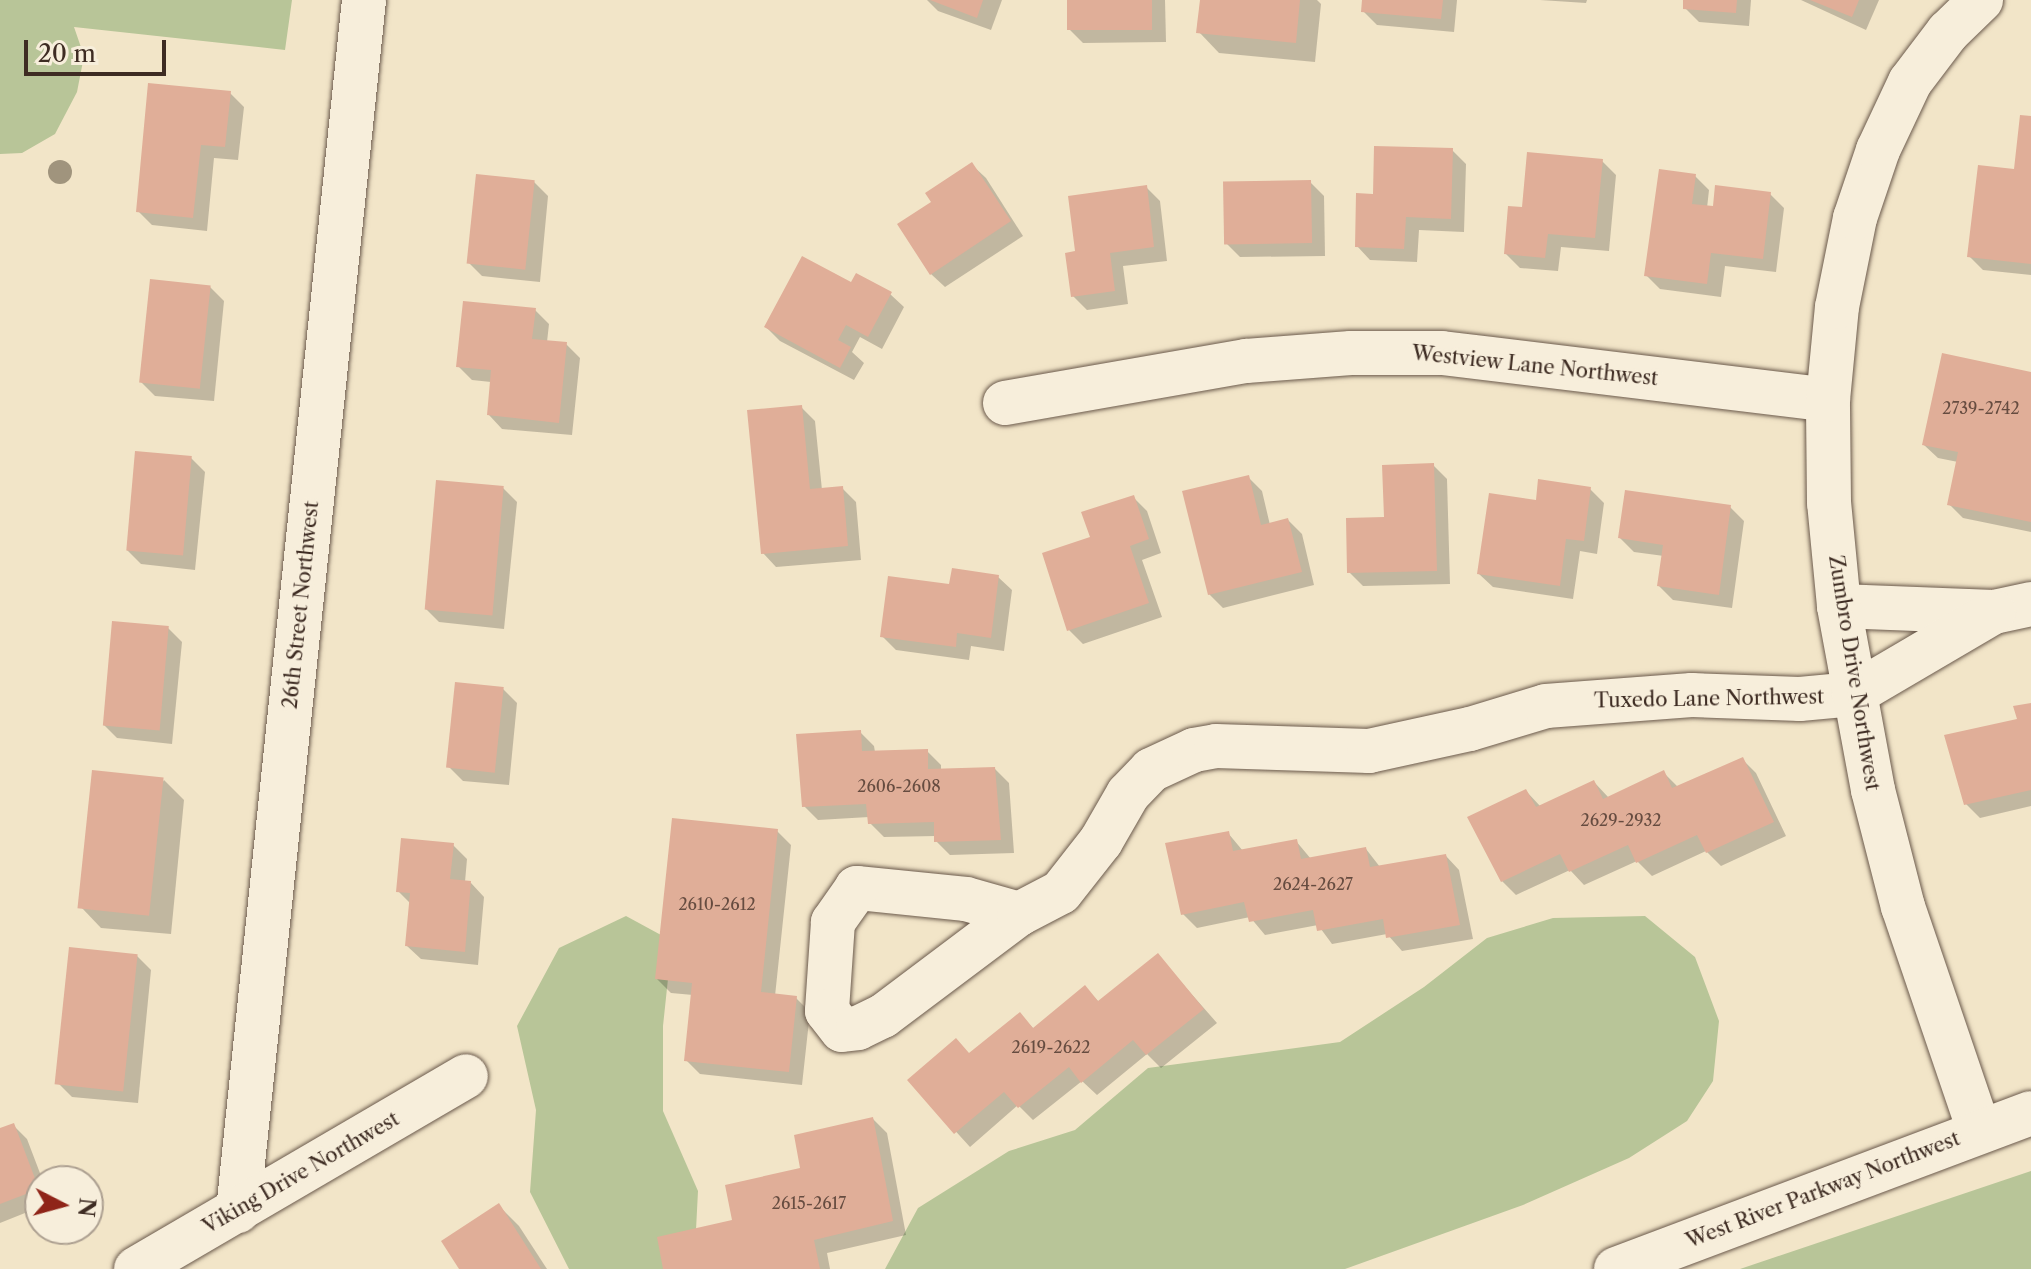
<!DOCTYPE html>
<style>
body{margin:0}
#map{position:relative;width:2031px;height:1269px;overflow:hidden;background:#f2e5c8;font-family:"Libre Caslon Text",serif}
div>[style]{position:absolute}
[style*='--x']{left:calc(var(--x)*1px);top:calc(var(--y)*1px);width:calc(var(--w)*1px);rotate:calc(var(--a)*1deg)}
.green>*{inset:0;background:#b8c598}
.shadow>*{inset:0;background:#0003}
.building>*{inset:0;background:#e0ae98;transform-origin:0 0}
.roads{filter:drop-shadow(0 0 2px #6b5a4c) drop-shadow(0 0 2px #6b5a4c)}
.street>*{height:44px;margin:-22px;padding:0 22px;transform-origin:22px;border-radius:22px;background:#f7eedb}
.secondary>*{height:44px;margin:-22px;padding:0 22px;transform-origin:22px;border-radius:22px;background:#f7eedb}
.trees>*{width:24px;height:24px;margin:-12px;border-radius:50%;background:#a0947d}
span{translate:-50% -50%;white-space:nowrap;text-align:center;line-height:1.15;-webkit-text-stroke:6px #f7eedb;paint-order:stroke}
.number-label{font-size:16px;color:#664c40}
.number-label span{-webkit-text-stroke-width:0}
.street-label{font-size:20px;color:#3e2c23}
.north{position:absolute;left:24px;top:1165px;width:80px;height:80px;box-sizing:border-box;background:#f7eedb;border:2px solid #ada091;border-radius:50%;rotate:96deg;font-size:22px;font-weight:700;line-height:32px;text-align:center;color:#3e2c23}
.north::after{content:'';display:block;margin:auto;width:28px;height:36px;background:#8f2418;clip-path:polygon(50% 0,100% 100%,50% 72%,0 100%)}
.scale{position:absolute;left:24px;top:40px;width:142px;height:36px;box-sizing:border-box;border:4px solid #3e2c23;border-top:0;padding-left:10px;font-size:24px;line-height:28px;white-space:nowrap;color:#3e2c23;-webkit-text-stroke:6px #f7eedb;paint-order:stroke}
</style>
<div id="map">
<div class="green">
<i style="clip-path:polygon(0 0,292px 0,285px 50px,74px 27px,84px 56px,77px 92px,55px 134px,22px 153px,0 154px)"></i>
<i style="clip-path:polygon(626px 916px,672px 941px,663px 1026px,663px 1111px,698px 1191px,694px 1269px,569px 1269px,530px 1192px,536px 1110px,517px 1026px,559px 948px)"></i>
<i style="clip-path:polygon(1645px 916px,1695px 957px,1719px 1021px,1713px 1081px,1687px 1121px,1629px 1158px,1523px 1205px,1345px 1269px,885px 1269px,918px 1208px,1009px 1151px,1075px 1130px,1148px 1068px,1340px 1042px,1424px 987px,1487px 938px,1553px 918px)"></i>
<i style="clip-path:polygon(2031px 1171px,2031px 1269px,1740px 1269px)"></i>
</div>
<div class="shadow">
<i style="clip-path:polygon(927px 0,1002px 0,991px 30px,938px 11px)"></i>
<i style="clip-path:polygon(1069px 0,1165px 0,1166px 42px,1083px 43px,1069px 29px)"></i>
<i style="clip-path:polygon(1202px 0,1317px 0,1321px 4px,1315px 62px,1219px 53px,1199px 32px)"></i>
<i style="clip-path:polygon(1364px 0,1457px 0,1454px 32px,1377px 25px,1363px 11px)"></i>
<i style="clip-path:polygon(1540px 0,1587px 0,1586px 3px)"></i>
<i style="clip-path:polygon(1685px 0,1751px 0,1749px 26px,1699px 22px,1685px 8px)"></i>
<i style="clip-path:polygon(1801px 0,1879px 0,1866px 30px)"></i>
<i style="clip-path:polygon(230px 93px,244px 107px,238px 160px,214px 158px,207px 231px,152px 225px,138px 211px)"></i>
<i style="clip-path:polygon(2031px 118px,2031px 275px,1983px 270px,1969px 256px,2015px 171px)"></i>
<i style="clip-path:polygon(1452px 150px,1466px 164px,1464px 232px,1419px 230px,1417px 262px,1370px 260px,1357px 246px,1375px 196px)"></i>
<i style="clip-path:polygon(1602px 161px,1616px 175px,1609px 251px,1561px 247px,1558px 271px,1520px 268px,1506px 254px,1524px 209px)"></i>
<i style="clip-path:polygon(972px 165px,986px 178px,1023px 236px,945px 287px,931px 274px,934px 203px)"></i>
<i style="clip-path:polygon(1695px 176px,1709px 190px,1707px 208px,1770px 194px,1784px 208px,1776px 272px,1725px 266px,1721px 297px,1660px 289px,1646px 275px)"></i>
<i style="clip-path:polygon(534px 182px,548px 196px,540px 282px,482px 276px,468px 262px)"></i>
<i style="clip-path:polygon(1310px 182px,1324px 196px,1325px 256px,1240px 257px,1226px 243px)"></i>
<i style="clip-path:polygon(1146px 187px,1160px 201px,1167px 261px,1123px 266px,1128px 304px,1087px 310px,1073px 296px,1077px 253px)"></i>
<i style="clip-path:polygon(852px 285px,890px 294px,904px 307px,882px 349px,860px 337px,852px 352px,864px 363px,854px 380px,780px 341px,766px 327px)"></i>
<i style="clip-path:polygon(210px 287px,224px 301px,214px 401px,155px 396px,141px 382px)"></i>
<i style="clip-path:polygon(535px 310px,549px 324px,547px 342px,566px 344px,580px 358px,572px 435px,502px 429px,489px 415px,491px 382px,472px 380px,458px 366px)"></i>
<i style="clip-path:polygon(2031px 374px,2031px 532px,1963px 518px,1949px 504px,1958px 462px,1938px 458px,1924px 445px)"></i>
<i style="clip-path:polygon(802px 408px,815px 421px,822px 490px,842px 488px,856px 502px,861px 560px,776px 567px,763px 553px)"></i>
<i style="clip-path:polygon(191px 458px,205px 472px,195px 570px,141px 564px,127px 550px)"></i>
<i style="clip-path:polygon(1433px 465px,1447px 479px,1450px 584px,1363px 586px,1349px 572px,1386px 519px)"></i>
<i style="clip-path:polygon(1248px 477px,1262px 491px,1270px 525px,1288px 520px,1302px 534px,1314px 585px,1223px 608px,1209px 594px)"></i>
<i style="clip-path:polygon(503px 488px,517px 502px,504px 629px,439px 622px,425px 608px)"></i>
<i style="clip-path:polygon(1590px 489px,1604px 503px,1597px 554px,1580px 551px,1573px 599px,1493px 587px,1479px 574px,1537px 502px)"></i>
<i style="clip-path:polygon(1133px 497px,1147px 511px,1161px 553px,1142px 560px,1162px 617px,1083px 644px,1069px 630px,1092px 538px)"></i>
<i style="clip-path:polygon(1730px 507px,1744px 521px,1732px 608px,1673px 600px,1659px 586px,1664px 556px,1634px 552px,1620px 538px)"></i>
<i style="clip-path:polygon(998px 577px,1012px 590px,1004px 651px,971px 646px,969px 660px,896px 650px,882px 636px,951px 586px)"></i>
<i style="clip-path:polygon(168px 628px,182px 642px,172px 744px,117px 738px,103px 724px)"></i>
<i style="clip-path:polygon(503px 689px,517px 703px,509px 785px,463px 781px,449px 767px)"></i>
<i style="clip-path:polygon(2031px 705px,2031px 806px,1980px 818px,1966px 804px)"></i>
<i style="clip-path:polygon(860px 732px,874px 746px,875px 752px,927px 751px,941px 765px,941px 771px,995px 769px,1009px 783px,1014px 853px,950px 855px,936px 841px,936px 836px,884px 837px,870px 823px,869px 817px,818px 820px,804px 806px)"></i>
<i style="clip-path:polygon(1742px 759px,1756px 773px,1786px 836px,1721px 866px,1706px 851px,1652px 876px,1637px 861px,1584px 885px,1570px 870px,1516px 895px,1502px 881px,1526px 791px,1541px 807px,1594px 782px,1609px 798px,1664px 773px,1679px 788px)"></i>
<i style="clip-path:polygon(164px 780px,184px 800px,171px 934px,101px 928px,81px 907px)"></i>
<i style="clip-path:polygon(777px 831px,791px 845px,775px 996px,796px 998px,810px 1012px,802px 1085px,700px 1074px,686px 1060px,693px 995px,671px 993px,657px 979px)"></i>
<i style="clip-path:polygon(1228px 833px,1243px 851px,1296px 841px,1311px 859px,1366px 849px,1380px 867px,1446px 856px,1459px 870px,1473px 939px,1402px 951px,1387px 934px,1332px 944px,1318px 925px,1265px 935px,1250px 917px,1197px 928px,1183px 914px)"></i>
<i style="clip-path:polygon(453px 845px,467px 859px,465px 882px,471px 883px,484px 897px,478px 965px,421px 959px,407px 946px,411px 904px,398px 891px)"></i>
<i style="clip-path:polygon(137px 956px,151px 970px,138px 1103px,72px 1097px,58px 1083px)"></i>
<i style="clip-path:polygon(1158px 956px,1217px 1023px,1161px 1068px,1147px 1054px,1097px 1095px,1082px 1081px,1033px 1120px,1018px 1105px,970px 1147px,909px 1080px,970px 1055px,1020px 1015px,1034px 1029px,1085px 988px,1099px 1002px)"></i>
<i style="clip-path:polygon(873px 1119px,887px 1133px,906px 1235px,827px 1253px,830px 1269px,665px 1269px)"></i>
<i style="clip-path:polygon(13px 1125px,27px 1139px,43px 1181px,40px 1181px,40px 1207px,0 1223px,0 1131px)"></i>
<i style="clip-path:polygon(499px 1206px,519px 1226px,547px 1269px,461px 1269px)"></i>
</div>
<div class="building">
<i style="clip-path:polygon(930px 0,983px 0,977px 18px)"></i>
<i style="left:1067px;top:0;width:85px;height:30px"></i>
<i style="clip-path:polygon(1200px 0,1300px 0,1296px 43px,1196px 33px)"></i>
<i style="clip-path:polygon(1362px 0,1443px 0,1441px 19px,1361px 12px)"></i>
<i style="clip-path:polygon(1683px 0,1737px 0,1736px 13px,1683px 9px)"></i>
<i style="clip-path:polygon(1810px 0,1859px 0,1852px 17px)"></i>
<i style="clip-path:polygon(148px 83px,231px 91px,225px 147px,201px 145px,193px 218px,136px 212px)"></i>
<i style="clip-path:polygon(2020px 115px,2031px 116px,2031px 264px,1967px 257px,1978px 165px,2014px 169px)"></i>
<i style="clip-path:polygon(1374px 146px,1453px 148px,1451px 219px,1406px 217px,1404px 249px,1355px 247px,1356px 193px,1373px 194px)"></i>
<i style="clip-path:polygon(1527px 152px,1603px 159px,1595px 238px,1548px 234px,1545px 258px,1504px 254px,1508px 206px,1522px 207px)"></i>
<i style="clip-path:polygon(972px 162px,1011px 221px,930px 275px,897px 224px,931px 202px,925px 193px)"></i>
<i style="clip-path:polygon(1659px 169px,1696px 174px,1692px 204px,1713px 206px,1715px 185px,1771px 192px,1763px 259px,1711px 253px,1707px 284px,1644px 276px)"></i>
<i style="left:476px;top:174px;width:59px;height:90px;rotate:6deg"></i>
<i style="left:1311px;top:180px;width:63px;height:88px;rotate:89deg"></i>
<i style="clip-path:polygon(1147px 185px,1154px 247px,1110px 253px,1115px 291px,1071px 297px,1065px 253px,1075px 251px,1068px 196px)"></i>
<i style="clip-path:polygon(802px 256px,851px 282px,856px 273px,892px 292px,868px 337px,846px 325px,838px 340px,851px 347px,840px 368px,764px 327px)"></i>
<i style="left:150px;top:279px;width:61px;height:104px;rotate:6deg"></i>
<i style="clip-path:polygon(463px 301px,536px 308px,532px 339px,567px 342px,559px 423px,487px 415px,491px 370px,456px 367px)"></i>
<i style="clip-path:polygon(1942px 353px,2031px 372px,2031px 522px,1947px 505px,1958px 452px,1922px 445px)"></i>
<i style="clip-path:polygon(802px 405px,810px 489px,843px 486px,848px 546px,761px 554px,747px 410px)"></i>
<i style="left:135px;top:451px;width:57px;height:100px;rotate:5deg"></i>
<i style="clip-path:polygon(1434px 463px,1437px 571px,1347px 573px,1346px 518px,1384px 517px,1382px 465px)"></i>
<i style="clip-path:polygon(1249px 475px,1261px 525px,1288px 518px,1302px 572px,1208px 595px,1182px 491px)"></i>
<i style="clip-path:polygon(1538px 479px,1591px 487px,1584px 541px,1566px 539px,1560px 586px,1477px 574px,1489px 493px,1536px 500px)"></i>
<i style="left:436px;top:480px;width:68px;height:130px;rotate:5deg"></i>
<i style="clip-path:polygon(1625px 490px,1731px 505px,1719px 595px,1657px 586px,1663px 545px,1618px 538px)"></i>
<i style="clip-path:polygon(1134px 495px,1149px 539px,1130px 546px,1149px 603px,1067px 631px,1042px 553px,1090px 537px,1081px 512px)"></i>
<i style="clip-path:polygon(952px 568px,999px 575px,991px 638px,957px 633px,956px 647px,880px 637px,888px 576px,949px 584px)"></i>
<i style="left:112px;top:621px;width:57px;height:105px;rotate:5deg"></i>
<i style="left:455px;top:682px;width:49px;height:86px;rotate:6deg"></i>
<i style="clip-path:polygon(2031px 703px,2031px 790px,1964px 805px,1944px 735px,2017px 719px,2013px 706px)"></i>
<i style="clip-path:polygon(861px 730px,862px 751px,928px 749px,928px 769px,995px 767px,1001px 840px,934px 842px,934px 822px,868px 824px,866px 804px,802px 807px,796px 734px)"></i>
<i style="clip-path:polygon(1743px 757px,1774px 822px,1706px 853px,1697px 835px,1636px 863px,1628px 845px,1569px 872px,1560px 854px,1501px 882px,1467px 817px,1526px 789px,1536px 807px,1594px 780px,1603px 799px,1664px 770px,1672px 788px)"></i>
<i style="left:92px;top:770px;width:72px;height:139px;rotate:6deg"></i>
<i style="clip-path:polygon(672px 818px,778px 829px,761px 992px,797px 996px,789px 1072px,684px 1061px,692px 983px,655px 979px)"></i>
<i style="clip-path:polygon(1229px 831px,1233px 851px,1297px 839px,1301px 859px,1366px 847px,1370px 867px,1446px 854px,1460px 925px,1386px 938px,1383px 919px,1317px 931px,1313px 910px,1249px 922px,1244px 902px,1181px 915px,1165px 843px)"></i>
<i style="clip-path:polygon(401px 838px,454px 843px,450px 879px,471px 881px,465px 952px,405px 946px,410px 893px,396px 892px)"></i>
<i style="left:69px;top:947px;width:69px;height:138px;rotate:6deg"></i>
<i style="clip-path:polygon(1158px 953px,1204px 1009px,1146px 1055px,1133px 1040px,1081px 1083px,1069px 1067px,1018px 1108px,1004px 1092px,954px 1134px,907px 1080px,956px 1038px,969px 1053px,1020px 1012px,1033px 1028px,1085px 985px,1098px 1001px)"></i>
<i style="clip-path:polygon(873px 1117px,893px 1221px,814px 1240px,820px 1269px,663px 1269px,657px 1237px,732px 1220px,725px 1185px,800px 1168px,794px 1135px)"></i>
<i style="clip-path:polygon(14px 1123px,39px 1189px,0 1204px,0 1128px)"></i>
<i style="clip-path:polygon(499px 1203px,541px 1269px,459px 1269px,441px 1241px)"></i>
</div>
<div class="roads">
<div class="street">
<i style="--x:1005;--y:403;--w:245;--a:-9.9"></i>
<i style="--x:1246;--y:361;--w:105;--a:-4.4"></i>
<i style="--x:1351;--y:353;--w:91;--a:0"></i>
<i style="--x:1442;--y:353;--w:389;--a:6.9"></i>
<i style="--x:1839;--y:606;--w:155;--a:2.2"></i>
<i style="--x:1994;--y:612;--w:38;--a:-12"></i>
<i style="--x:1019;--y:914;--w:55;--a:-164.2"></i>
<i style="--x:966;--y:899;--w:110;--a:-174.2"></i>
<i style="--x:857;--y:888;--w:42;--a:125.2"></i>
<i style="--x:833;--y:922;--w:89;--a:93.9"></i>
<i style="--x:827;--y:1011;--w:24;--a:52"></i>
<i style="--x:842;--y:1030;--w:16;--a:-7"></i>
<i style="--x:858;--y:1028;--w:28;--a:-26"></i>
<i style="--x:883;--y:1016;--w:170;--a:-36.9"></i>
<i style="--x:1019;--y:914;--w:47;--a:-27.6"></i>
<i style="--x:1061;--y:892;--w:65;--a:-51.9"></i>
<i style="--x:1101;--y:841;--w:54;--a:-60.1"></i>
<i style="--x:1128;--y:794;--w:33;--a:-46"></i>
<i style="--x:1151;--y:770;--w:47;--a:-24.9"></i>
<i style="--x:1194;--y:750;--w:22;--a:-10"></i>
<i style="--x:1216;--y:746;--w:153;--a:1.9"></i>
<i style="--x:1369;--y:751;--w:103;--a:-12.3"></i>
<i style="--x:1470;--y:729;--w:79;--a:-16.8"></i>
<i style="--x:1546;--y:706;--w:146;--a:-4.3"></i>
<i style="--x:1692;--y:695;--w:108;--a:2.1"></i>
<i style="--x:1800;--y:699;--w:54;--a:-5.3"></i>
<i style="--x:1854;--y:694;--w:162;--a:-30.4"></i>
<i style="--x:238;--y:1211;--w:1218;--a:-84.06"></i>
<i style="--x:136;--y:1269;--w:382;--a:-30.3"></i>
</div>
<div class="secondary">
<i style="--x:1979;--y:1130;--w:236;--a:-108.8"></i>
<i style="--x:1903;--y:907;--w:121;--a:-104.4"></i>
<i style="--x:1873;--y:790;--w:187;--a:-100.5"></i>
<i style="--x:1839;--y:606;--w:103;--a:-95.5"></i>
<i style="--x:1829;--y:503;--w:103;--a:-90.6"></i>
<i style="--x:1828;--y:400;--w:93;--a:-84.5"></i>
<i style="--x:1837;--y:307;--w:91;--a:-78.6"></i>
<i style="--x:1855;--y:218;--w:72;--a:-71.3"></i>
<i style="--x:1878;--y:150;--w:75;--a:-64.8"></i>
<i style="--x:1910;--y:82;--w:63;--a:-52.8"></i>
<i style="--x:1948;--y:32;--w:46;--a:-44.1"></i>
<i style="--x:1616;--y:1269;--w:443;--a:-20.6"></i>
</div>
</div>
<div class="trees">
<i style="left:60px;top:172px"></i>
</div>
<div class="number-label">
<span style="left:1981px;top:408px">2739-2742</span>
<span style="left:899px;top:786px">2606-2608</span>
<span style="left:1621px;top:820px">2629-2932</span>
<span style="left:1313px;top:884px">2624-2627</span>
<span style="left:717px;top:904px">2610-2612</span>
<span style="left:1051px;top:1047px">2619-2622</span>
<span style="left:809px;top:1203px">2615-2617</span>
</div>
<div class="street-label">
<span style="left:1535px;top:366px;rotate:6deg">Westview Lane Northwest</span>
<span style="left:301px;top:605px;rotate:-84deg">26th Street Northwest</span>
<span style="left:1854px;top:673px;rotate:81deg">Zumbro Drive Northwest</span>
<span style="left:1709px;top:699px;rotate:-1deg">Tuxedo Lane Northwest</span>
<span style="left:301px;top:1173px;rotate:-30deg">Viking Drive Northwest</span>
<span style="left:1823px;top:1190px;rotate:-21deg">West River Parkway Northwest</span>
</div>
<div class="north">N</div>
<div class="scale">20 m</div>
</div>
